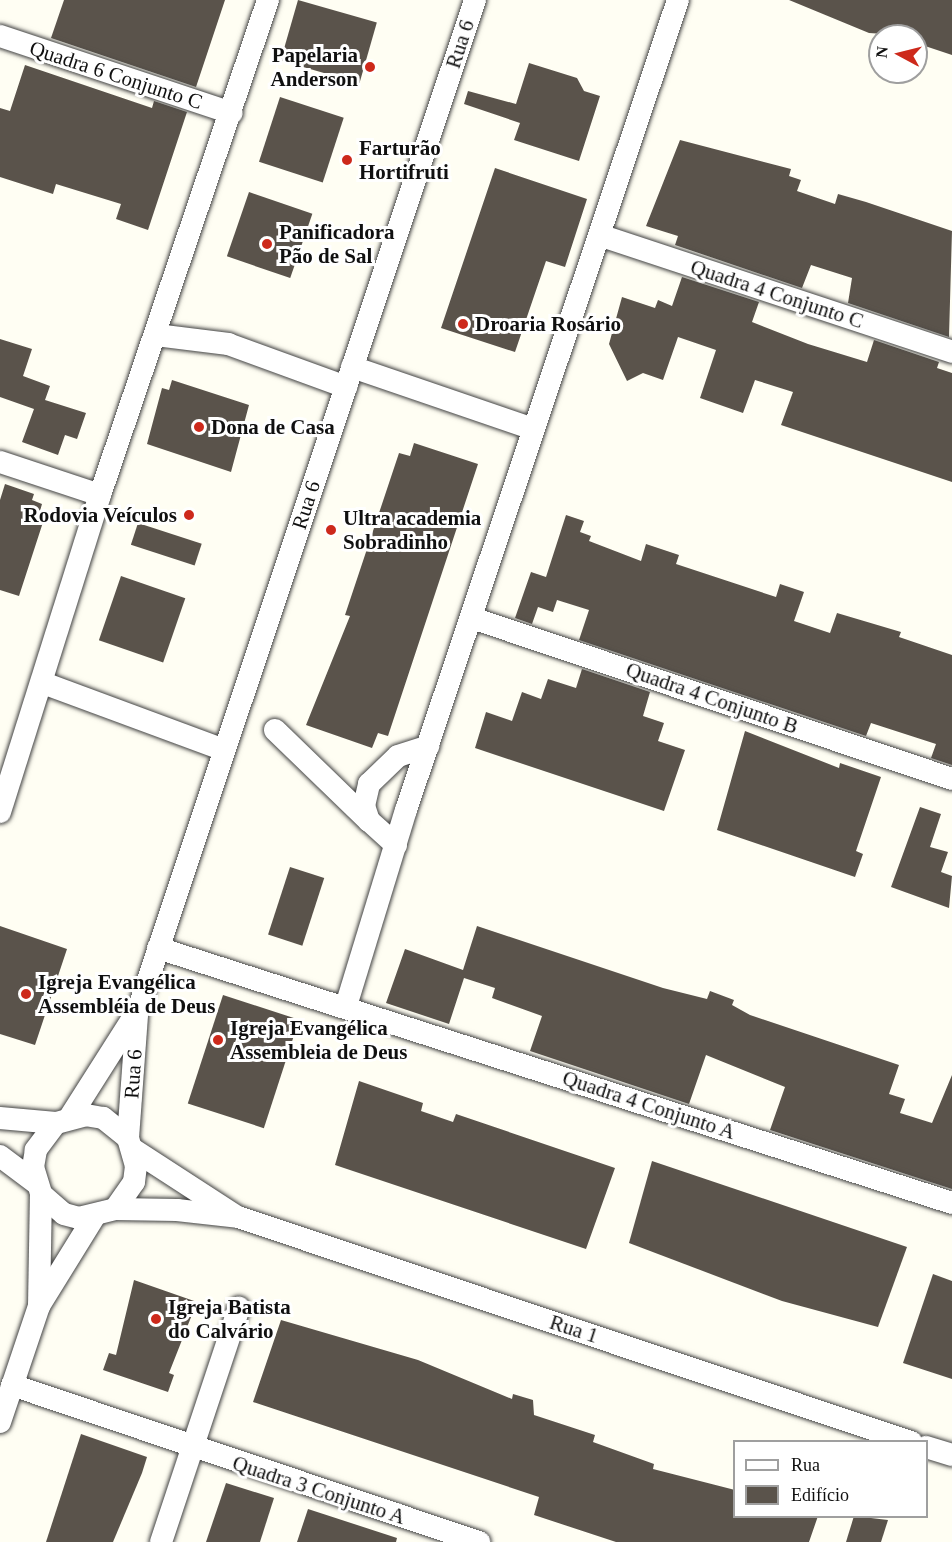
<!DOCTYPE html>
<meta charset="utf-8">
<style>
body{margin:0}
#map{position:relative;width:952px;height:1542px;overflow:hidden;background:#fffef3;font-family:Georgia,serif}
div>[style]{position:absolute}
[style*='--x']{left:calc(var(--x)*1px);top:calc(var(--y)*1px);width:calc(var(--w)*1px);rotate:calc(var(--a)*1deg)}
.building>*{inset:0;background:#5a534b;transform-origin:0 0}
.roads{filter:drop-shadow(0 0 2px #434343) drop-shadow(0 0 2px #434343)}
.minor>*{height:22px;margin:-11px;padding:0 11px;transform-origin:11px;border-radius:11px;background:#fff}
.dots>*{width:16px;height:16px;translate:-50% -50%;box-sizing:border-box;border:3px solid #fff;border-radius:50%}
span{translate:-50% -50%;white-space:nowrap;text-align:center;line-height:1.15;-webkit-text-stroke:6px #fff;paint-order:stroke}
.street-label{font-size:21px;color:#101010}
.poi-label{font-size:21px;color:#101010;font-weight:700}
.right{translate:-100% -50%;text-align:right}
.left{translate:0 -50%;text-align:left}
.legend{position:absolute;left:733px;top:1440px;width:195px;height:78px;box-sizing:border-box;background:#fff;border:2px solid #9f9f9f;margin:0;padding:8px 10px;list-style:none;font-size:18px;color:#101010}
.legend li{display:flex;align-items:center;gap:12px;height:30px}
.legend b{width:30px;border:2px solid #9f9f9f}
.north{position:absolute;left:868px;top:24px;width:60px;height:60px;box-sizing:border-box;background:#fff;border:2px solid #9f9f9f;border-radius:50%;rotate:277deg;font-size:16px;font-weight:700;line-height:24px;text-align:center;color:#101010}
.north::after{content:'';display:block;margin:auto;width:21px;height:27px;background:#cd291b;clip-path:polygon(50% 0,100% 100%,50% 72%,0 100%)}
</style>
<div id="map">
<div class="building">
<i style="clip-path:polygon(64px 0,225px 0,196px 87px,51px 38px)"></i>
<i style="left:298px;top:0;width:82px;height:63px;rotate:16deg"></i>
<i style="clip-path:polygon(789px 0,952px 0,952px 55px,916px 43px,916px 36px,869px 33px)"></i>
<i style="clip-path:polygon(529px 63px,577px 78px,584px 91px,600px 96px,579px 161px,514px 140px,520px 123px,464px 104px,468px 91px,516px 104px)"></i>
<i style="clip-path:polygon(25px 65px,152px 108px,154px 101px,187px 112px,148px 230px,116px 219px,121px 204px,56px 184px,53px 194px,0 177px,0 108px,10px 111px)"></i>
<i style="left:280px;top:97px;width:67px;height:68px;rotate:18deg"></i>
<i style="clip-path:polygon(680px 140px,791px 169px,789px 176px,801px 180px,797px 191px,835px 204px,838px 194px,866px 202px,952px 231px,949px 337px,848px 303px,852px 278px,811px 265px,802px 288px,675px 245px,678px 236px,646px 226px)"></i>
<i style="clip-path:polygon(495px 168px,587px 199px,565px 267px,546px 261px,515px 352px,441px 328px)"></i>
<i style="left:249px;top:192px;width:67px;height:68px;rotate:19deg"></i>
<i style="clip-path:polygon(682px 277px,759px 302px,752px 322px,808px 344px,867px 362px,874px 340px,939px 362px,937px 368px,952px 373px,952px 482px,781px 425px,793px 392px,755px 380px,743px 413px,700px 398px,716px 350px,678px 337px,663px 380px,643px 373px,627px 381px,609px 344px,622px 297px,655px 308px,658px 300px,672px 306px)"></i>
<i style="clip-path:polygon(0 339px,32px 349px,23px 376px,50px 386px,45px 400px,86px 413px,77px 439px,65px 435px,58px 455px,22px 442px,34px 409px,0 397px)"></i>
<i style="clip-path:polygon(172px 380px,249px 405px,231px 472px,147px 444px,162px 388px,169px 390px)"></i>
<i style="clip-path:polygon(414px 443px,478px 464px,388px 736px,378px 733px,372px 748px,306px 725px,350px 616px,345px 615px,399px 453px,410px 456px)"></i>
<i style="clip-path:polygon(5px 484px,34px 494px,32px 500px,42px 504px,40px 511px,46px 513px,19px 596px,0 590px,0 500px)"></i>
<i style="clip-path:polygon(566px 515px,584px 521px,580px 532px,591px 536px,589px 541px,641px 561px,646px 544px,679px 555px,676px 564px,776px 597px,780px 584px,804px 592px,794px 621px,830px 633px,837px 613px,901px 632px,899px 637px,952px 655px,952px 765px,931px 758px,936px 744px,871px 723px,866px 736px,579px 640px,589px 610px,557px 600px,553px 612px,538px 607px,532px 624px,515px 618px,531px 572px,546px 577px)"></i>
<i style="left:138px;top:523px;width:67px;height:23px;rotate:18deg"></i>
<i style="left:121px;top:576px;width:68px;height:68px;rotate:19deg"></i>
<i style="clip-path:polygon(582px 669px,650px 692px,643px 716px,664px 723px,658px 741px,685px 750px,664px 811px,475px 748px,486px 712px,512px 721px,522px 692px,541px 699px,548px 679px,576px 688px)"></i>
<i style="clip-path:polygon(745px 731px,839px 768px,840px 763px,881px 777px,856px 851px,863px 854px,855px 877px,717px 830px)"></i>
<i style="clip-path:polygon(920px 807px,941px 814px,930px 847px,948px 852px,941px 872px,952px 876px,949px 908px,891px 887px)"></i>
<i style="left:290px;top:867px;width:36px;height:71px;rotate:18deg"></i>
<i style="clip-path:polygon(0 926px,67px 949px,35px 1045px,0 1034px)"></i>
<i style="clip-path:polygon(477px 926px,663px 988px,707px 999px,710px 991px,734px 1000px,732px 1005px,750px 1015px,899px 1065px,889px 1094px,905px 1099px,900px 1113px,932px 1123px,952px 1075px,952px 1189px,770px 1130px,785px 1087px,706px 1055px,689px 1104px,530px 1051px,542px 1016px,492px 998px,495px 988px,464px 978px,449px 1024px,386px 1003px,405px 949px,463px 970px)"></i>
<i style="left:223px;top:995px;width:80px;height:114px;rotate:18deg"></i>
<i style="clip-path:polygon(359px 1081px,423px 1103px,421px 1111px,453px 1122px,456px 1114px,615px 1168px,586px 1249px,335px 1165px)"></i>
<i style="clip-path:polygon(652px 1161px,907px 1247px,878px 1327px,782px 1301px,629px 1243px)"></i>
<i style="clip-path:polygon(933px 1274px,952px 1281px,952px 1379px,903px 1363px)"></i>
<i style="clip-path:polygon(134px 1280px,197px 1302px,169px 1373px,174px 1375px,168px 1392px,103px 1370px,109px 1353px,116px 1355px)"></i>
<i style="clip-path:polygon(281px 1320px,418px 1360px,512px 1399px,513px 1394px,533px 1400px,534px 1415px,595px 1435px,593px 1442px,654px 1464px,653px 1469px,735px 1490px,735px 1516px,818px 1516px,809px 1542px,616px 1542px,534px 1515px,539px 1497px,253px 1402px)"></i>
<i style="clip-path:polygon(81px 1434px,147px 1457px,142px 1473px,113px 1542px,46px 1542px)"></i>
<i style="clip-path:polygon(226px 1483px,274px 1498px,260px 1542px,206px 1542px)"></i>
<i style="clip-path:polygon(308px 1509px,397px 1538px,396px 1542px,297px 1542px)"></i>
<i style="clip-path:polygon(854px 1516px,888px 1520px,881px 1542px,846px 1542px)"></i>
</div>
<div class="roads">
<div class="minor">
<i style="--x:0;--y:36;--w:244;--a:18.4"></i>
<i style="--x:602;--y:236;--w:369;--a:18.3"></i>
<i style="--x:156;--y:335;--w:73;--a:7.1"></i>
<i style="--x:228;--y:344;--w:126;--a:20"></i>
<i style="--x:352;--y:367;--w:191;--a:18.9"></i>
<i style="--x:0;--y:462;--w:105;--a:18.3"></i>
<i style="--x:472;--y:618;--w:506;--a:18.54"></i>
<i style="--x:43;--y:683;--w:193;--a:20.3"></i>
<i style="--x:275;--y:730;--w:131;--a:44.1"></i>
<i style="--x:0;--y:812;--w:332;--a:-72.5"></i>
<i style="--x:100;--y:495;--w:523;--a:-71.25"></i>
<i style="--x:396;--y:845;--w:36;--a:-138"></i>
<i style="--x:369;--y:821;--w:16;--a:-108"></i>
<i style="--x:364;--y:806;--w:23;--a:-77"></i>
<i style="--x:369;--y:784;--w:40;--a:-44"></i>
<i style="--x:398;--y:756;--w:32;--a:-18"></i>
<i style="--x:158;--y:948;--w:834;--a:17.8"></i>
<i style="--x:346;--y:1006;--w:205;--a:-73"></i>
<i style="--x:406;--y:810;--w:854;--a:-71.44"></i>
<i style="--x:70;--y:1117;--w:127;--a:-57.6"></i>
<i style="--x:138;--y:1010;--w:1065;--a:-71.55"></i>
<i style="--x:0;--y:1118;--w:56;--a:5.1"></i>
<i style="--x:128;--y:1138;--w:124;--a:-85.8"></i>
<i style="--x:134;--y:1150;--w:119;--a:33"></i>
<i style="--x:0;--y:1156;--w:45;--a:36.9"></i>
<i style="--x:115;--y:1209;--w:33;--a:-55"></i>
<i style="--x:134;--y:1182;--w:16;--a:-83"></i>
<i style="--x:136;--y:1166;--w:29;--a:-106"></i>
<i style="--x:128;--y:1138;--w:32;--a:-141"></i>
<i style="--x:103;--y:1118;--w:17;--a:-170"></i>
<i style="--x:86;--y:1115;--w:31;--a:165"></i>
<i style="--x:56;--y:1123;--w:34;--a:127"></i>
<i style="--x:36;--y:1150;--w:17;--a:100"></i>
<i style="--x:33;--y:1167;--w:28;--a:73"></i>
<i style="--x:41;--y:1194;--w:30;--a:41"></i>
<i style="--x:64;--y:1214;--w:16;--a:15"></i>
<i style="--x:79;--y:1218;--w:37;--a:-14"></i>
<i style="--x:115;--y:1209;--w:62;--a:0.9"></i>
<i style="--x:177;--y:1210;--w:61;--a:6.5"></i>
<i style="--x:238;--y:1217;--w:710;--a:18.49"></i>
<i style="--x:39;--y:1306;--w:112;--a:-89"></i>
<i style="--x:12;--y:1385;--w:493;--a:18.6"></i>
<i style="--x:0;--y:1422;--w:122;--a:-71.4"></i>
<i style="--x:39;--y:1306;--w:105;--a:-58.3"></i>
<i style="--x:926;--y:1447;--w:27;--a:17"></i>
<i style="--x:161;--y:1542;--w:247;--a:-71.6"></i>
</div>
</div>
<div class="dots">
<i style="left:370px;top:67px;background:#cd291b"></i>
<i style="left:347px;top:160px;background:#cd291b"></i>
<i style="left:267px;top:244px;background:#cd291b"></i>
<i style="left:463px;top:324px;background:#cd291b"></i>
<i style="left:199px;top:427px;background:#cd291b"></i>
<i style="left:189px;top:515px;background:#cd291b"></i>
<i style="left:331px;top:530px;background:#cd291b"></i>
<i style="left:26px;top:994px;background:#cd291b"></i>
<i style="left:218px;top:1040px;background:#cd291b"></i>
<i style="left:156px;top:1319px;background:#cd291b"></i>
</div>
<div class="street-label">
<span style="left:460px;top:44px;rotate:-72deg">Rua 6</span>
<span style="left:116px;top:75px;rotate:18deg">Quadra 6 Conjunto C</span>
<span style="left:777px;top:294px;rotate:18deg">Quadra 4 Conjunto C</span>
<span style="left:306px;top:505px;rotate:-72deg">Rua 6</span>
<span style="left:712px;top:698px;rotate:19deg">Quadra 4 Conjunto B</span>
<span style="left:133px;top:1074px;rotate:-86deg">Rua 6</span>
<span style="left:649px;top:1105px;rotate:18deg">Quadra 4 Conjunto A</span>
<span style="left:574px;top:1329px;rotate:18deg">Rua 1</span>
<span style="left:319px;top:1490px;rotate:18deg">Quadra 3 Conjunto A</span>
</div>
<div class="poi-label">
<span class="right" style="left:358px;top:67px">Papelaria<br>Anderson</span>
<span class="left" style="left:359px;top:160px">Farturão<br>Hortifruti</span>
<span class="left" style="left:279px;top:244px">Panificadora<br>Pão de Sal</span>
<span class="left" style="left:475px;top:324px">Droaria Rosário</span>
<span class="left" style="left:211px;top:427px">Dona de Casa</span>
<span class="right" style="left:177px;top:515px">Rodovia Veículos</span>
<span class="left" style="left:343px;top:530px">Ultra academia<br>Sobradinho</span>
<span class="left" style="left:38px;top:994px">Igreja Evangélica<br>Assembléia de Deus</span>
<span class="left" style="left:230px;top:1040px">Igreja Evangélica<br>Assembleia de Deus</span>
<span class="left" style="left:168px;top:1319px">Igreja Batista<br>do Calvário</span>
</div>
<ul class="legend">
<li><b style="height:8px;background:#fff"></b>Rua</li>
<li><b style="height:16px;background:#5a534b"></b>Edifício</li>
</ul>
<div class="north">N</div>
</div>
